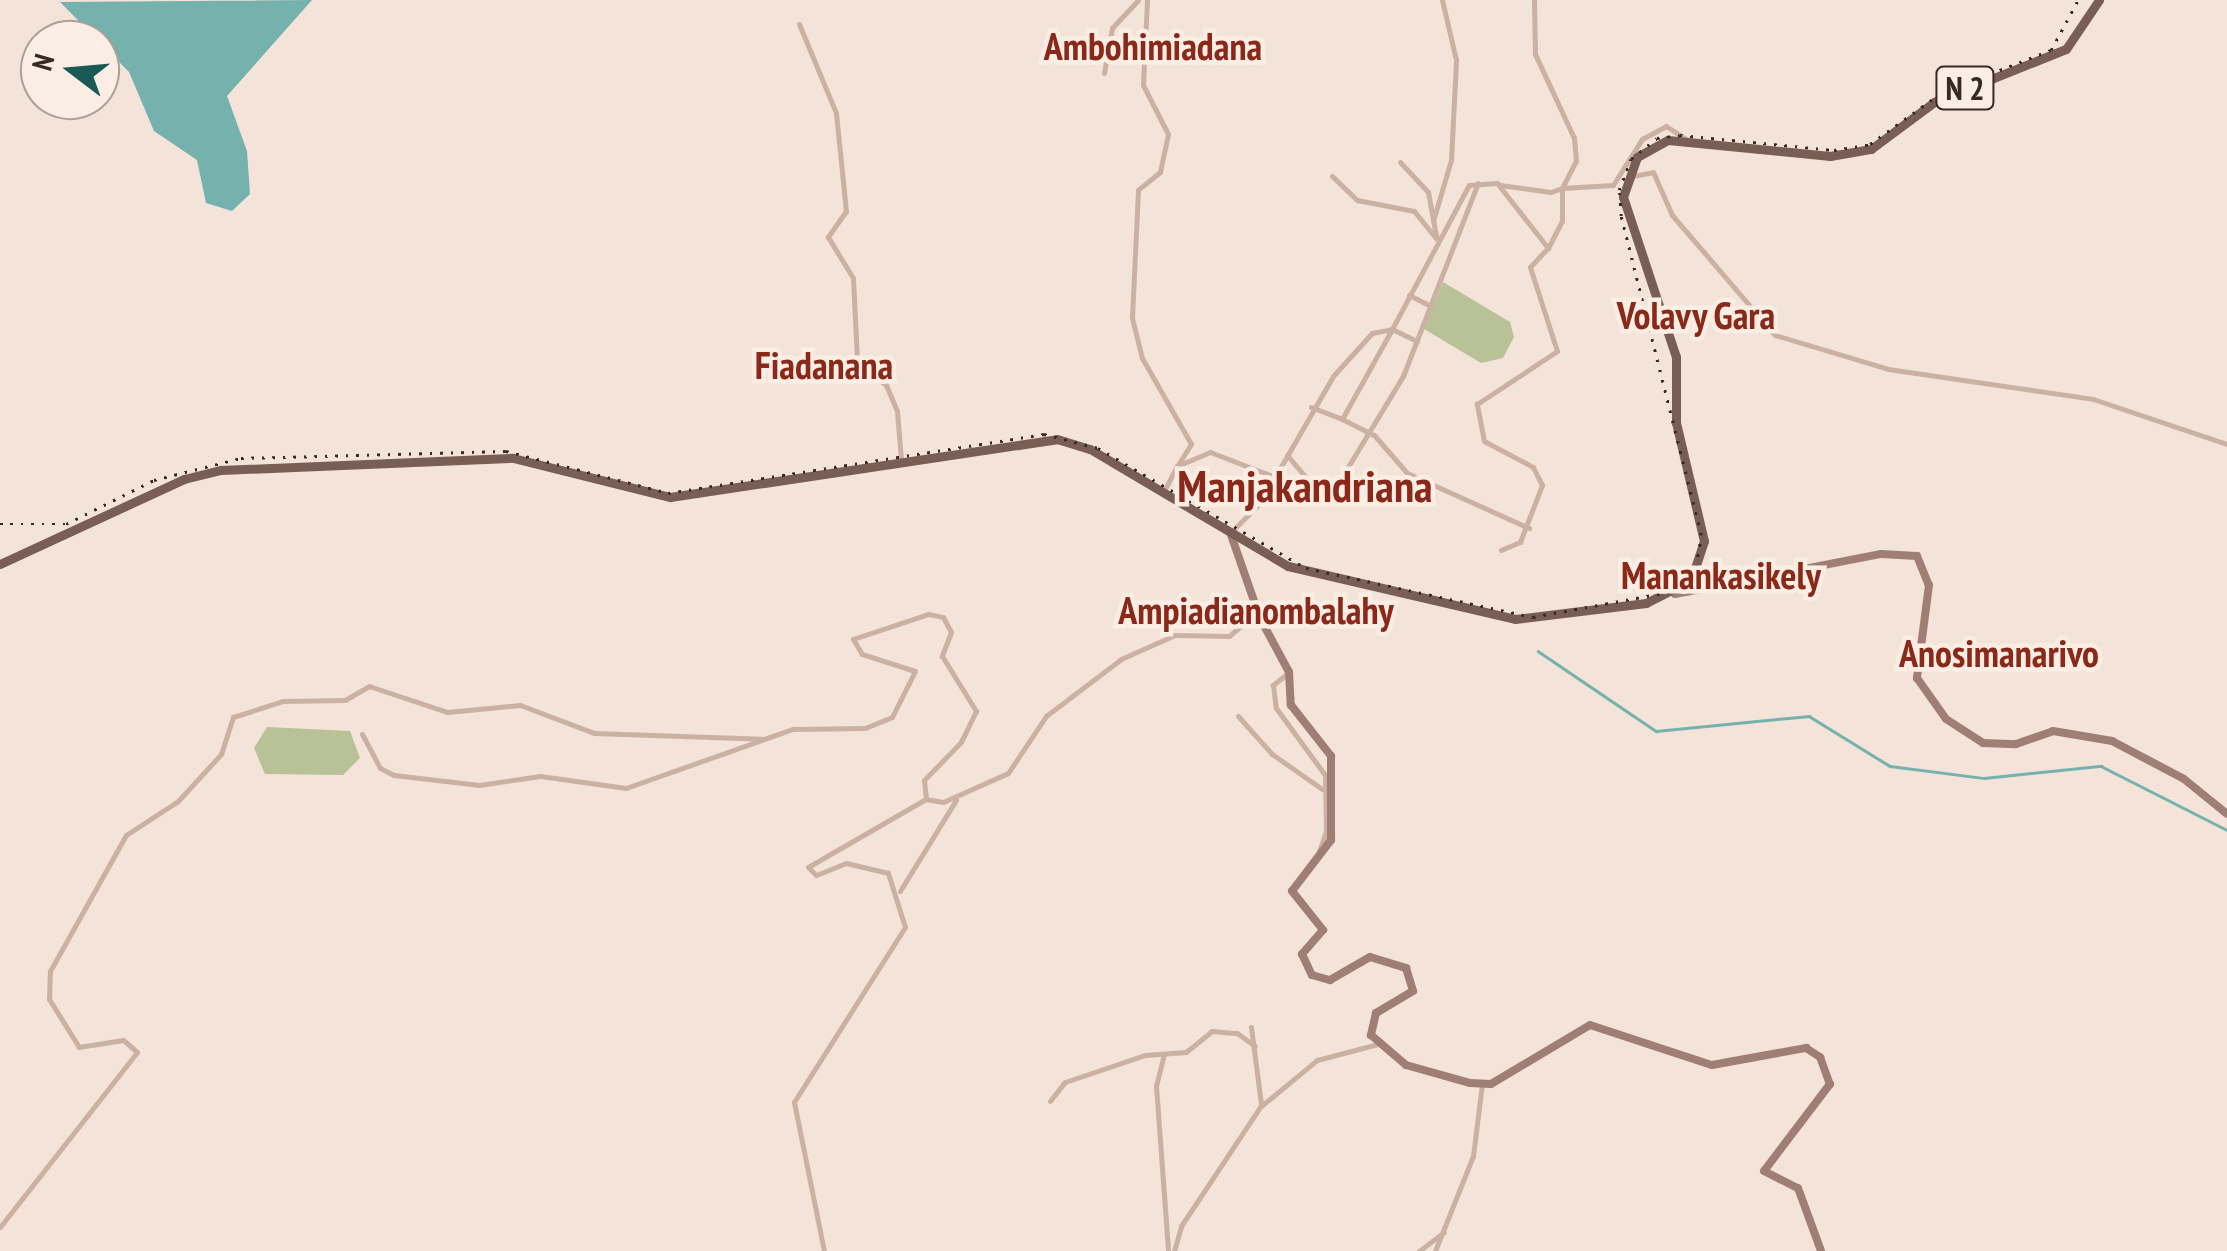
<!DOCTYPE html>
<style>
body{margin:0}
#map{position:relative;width:2227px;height:1251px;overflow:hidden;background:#f3e3d8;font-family:"PT Sans Narrow",sans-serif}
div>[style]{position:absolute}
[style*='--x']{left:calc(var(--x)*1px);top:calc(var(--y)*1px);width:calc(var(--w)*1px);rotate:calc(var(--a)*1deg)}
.green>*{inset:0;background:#b9c297}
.water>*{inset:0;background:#75b1ad}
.stream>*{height:2.5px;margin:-1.25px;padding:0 1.25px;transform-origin:1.25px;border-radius:1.25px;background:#75b1ad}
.street>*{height:5px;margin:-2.5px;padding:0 2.5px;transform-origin:2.5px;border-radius:2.5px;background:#cbb1a3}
.secondary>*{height:8px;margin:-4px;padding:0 4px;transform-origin:4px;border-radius:4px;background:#9f7f75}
.primary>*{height:9px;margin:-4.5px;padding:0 4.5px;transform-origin:4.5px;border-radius:4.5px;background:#795e56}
.rail>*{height:2.5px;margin-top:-1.25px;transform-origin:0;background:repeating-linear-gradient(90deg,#362926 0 2.5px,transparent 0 10.5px)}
span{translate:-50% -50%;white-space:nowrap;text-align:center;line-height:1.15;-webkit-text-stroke:9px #faeee4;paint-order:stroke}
.shield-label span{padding:2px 8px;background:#faeee4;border:2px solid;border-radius:8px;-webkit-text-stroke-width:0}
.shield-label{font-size:32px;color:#362926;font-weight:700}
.neighbourhood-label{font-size:38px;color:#8a281a;font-weight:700}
.district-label{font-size:45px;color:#8a281a;font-weight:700}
.north{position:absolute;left:20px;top:20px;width:100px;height:100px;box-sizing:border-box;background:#faeee4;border:2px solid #ac9f98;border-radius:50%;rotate:286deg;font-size:28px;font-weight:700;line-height:40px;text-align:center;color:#362926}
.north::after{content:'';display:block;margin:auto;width:35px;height:45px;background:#195a57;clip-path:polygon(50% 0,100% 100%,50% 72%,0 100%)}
</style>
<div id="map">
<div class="green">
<i style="clip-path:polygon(1443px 282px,1510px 322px,1514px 337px,1503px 358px,1481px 363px,1424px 329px)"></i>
<i style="clip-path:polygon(267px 727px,350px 731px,360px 758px,343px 775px,265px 774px,254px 748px)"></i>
</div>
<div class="water">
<i style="clip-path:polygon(312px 0,227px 96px,247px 151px,250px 194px,232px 211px,206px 203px,197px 160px,154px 131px,129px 72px,60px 2px)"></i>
</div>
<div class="stream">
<i style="--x:1538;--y:651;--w:143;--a:34.1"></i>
<i style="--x:1656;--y:731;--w:154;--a:-5.6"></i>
<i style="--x:1809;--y:716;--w:95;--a:31.7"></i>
<i style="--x:1890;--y:766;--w:95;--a:7.3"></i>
<i style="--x:1984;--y:778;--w:118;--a:-5.9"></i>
<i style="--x:2101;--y:766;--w:141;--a:26.9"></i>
</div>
<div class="street">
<i style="--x:1147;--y:0;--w:85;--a:92.7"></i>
<i style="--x:1143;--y:85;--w:55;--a:63"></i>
<i style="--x:1168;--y:134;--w:39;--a:102"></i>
<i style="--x:1160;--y:172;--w:28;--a:141"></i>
<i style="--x:1138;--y:190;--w:128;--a:92.7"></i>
<i style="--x:1132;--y:318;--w:41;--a:76"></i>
<i style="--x:1142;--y:358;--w:99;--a:60.3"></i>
<i style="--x:1191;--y:444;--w:26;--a:122"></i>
<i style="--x:799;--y:24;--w:96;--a:67.4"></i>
<i style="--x:836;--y:113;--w:99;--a:84.2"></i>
<i style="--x:846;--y:211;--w:32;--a:125"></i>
<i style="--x:828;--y:237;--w:48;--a:58.6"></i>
<i style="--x:853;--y:278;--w:83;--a:87.2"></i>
<i style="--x:857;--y:361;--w:38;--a:40"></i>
<i style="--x:886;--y:385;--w:28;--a:67"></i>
<i style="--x:897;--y:411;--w:49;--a:85.3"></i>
<i style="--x:1104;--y:73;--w:46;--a:-79.9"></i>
<i style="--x:1112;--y:28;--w:38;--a:-47"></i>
<i style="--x:1400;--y:162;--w:41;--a:47"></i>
<i style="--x:1428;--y:192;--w:45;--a:79.7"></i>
<i style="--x:1332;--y:176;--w:35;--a:44"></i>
<i style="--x:1357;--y:200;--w:58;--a:10.9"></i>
<i style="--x:1414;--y:211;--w:36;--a:51"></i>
<i style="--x:1633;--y:176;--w:20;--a:-11"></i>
<i style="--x:1653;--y:172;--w:47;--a:66.2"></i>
<i style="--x:1672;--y:215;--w:158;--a:49.4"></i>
<i style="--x:1775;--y:335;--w:118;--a:16.7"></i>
<i style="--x:1888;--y:369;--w:207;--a:8.3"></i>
<i style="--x:2093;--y:399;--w:141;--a:18.6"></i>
<i style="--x:1500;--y:185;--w:51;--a:7.8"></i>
<i style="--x:1551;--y:192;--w:12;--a:-20"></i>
<i style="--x:1562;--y:188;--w:30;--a:-63"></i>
<i style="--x:1576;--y:161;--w:23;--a:-95"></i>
<i style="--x:1574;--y:138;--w:93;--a:-114.9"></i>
<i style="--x:1535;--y:54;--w:54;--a:-91.1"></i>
<i style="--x:1433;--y:221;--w:64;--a:-73.6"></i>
<i style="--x:1451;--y:160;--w:100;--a:-87.1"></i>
<i style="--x:1456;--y:60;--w:62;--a:-103.1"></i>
<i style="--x:1409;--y:295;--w:25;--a:27"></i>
<i style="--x:1311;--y:407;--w:33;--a:21"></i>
<i style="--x:1342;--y:419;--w:103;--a:-60.9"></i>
<i style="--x:1392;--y:329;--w:28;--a:26"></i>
<i style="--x:1342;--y:419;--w:36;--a:27"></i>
<i style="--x:1374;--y:435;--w:50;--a:49"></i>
<i style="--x:1407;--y:473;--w:134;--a:24.3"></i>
<i style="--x:1287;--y:455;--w:42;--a:49.8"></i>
<i style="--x:1314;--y:487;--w:27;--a:-15"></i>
<i style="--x:1340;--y:480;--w:122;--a:-58.8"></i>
<i style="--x:1403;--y:376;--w:207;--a:-68.8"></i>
<i style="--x:1163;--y:493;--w:30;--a:-63"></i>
<i style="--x:1177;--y:466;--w:36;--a:-23"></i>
<i style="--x:1210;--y:452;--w:70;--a:21"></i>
<i style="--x:1275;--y:477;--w:116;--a:-60.1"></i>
<i style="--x:1333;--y:376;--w:58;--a:-47.8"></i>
<i style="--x:1372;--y:333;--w:20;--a:-11"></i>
<i style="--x:1392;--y:329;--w:163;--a:-61.9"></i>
<i style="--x:1469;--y:185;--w:28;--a:-4"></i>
<i style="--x:1497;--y:183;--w:83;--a:51.9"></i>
<i style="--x:1548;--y:248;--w:30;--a:-63"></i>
<i style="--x:1562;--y:221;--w:33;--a:-90"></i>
<i style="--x:1562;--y:188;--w:51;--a:-3.4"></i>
<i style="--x:1613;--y:185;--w:54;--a:-57.8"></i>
<i style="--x:1642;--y:139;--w:27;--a:-28"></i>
<i style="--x:1666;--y:126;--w:24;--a:33"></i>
<i style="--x:1231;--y:532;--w:57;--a:-45"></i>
<i style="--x:1271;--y:492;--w:16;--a:-75"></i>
<i style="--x:1501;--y:550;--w:21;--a:-23"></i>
<i style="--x:1520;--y:542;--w:61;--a:-68.9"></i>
<i style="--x:1542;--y:485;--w:20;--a:-117"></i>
<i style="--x:1533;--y:467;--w:55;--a:-152"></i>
<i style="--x:1484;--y:441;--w:38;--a:-101"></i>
<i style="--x:1477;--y:404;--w:96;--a:-33.5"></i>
<i style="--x:1557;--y:351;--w:88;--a:-107.8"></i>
<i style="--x:1530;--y:267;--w:26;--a:-47"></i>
<i style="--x:1289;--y:672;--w:21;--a:141"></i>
<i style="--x:1273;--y:685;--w:23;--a:83"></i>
<i style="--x:1276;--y:708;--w:83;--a:53.8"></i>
<i style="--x:1325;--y:775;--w:56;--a:89"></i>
<i style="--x:1326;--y:831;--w:24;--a:109"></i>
<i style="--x:1238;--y:716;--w:51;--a:48.2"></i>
<i style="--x:1272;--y:754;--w:61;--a:35"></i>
<i style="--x:362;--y:734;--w:38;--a:62"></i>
<i style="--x:380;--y:768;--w:16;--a:27"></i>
<i style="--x:394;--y:775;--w:86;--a:6.7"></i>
<i style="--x:479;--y:785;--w:62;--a:-8.4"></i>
<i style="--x:540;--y:776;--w:87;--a:7.9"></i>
<i style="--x:626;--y:788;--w:177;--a:-19.5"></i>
<i style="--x:793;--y:729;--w:72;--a:-0.8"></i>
<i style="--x:865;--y:728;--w:29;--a:-22"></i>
<i style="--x:892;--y:717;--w:51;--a:-63.4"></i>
<i style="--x:915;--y:671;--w:56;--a:-162.2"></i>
<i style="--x:862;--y:654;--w:17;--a:-121"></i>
<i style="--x:853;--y:639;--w:79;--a:-18.4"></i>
<i style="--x:928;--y:614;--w:15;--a:11"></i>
<i style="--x:943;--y:617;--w:17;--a:62"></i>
<i style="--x:951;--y:632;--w:26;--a:111"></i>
<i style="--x:942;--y:656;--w:65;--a:58.3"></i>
<i style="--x:976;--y:711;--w:34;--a:116"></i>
<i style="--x:961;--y:742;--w:53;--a:134.2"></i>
<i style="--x:924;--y:780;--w:19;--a:84"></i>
<i style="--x:926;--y:799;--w:17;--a:10"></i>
<i style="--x:943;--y:802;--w:71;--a:-24"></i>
<i style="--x:1008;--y:773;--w:69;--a:-56.3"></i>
<i style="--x:1046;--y:716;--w:94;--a:-37.2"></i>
<i style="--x:1121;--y:659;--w:59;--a:-24"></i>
<i style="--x:1175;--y:635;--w:54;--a:1.1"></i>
<i style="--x:1229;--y:636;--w:38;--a:-40"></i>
<i style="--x:900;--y:891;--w:107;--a:-58.4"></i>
<i style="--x:1251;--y:1027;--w:78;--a:82.6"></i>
<i style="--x:1164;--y:1054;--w:33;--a:104"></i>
<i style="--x:1156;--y:1086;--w:165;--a:85.8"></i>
<i style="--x:1050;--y:1101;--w:24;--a:-52"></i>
<i style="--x:1065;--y:1082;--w:84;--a:-18.6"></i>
<i style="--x:1145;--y:1055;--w:41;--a:-4.2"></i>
<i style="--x:1186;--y:1052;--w:33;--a:-39"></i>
<i style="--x:1212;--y:1031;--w:25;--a:5"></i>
<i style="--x:1237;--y:1033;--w:22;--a:36"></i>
<i style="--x:0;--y:1227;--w:222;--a:-51.9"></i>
<i style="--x:137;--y:1052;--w:18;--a:-139"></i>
<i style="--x:123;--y:1040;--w:45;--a:171"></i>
<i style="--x:79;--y:1047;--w:57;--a:-122"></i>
<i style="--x:49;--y:999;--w:28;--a:-88"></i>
<i style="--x:50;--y:971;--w:156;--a:-60.8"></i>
<i style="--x:126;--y:835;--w:62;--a:-33.2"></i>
<i style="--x:178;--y:801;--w:64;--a:-47.5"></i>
<i style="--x:221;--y:754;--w:39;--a:-72"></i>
<i style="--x:233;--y:717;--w:52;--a:-17.7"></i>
<i style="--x:283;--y:701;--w:62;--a:-0.9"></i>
<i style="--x:345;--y:700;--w:28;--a:-30"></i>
<i style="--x:369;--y:686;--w:82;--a:18.4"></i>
<i style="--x:447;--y:712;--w:73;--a:-5.5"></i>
<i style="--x:520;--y:705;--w:79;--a:20.7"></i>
<i style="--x:594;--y:733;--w:168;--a:2"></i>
<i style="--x:824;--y:1251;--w:152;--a:-101.4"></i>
<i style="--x:794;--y:1102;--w:207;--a:-57.6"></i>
<i style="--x:905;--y:927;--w:57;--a:-107.5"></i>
<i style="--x:888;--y:873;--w:43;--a:-166.6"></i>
<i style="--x:846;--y:863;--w:32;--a:158"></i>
<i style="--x:816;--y:875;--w:11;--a:-135"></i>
<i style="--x:808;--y:867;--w:136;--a:-30"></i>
<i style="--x:1174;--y:1251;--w:26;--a:-74"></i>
<i style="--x:1181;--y:1226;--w:143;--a:-56.4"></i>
<i style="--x:1260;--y:1107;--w:74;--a:-39.5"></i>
<i style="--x:1317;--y:1060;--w:63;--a:-14.7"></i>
<i style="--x:1419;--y:1251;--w:31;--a:-37"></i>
<i style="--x:1435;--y:1251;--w:102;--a:-68.2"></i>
<i style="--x:1473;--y:1156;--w:73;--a:-82.9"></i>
</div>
<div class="secondary">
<i style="--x:1230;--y:532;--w:91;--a:70.8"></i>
<i style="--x:1260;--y:618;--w:61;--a:61.8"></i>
<i style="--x:1289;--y:672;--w:33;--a:87"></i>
<i style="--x:1291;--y:705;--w:65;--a:51.9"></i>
<i style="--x:1331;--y:756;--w:84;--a:90"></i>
<i style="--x:1331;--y:840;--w:64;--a:127.4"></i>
<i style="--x:1292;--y:891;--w:50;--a:51.5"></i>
<i style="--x:1323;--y:930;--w:32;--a:131"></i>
<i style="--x:1302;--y:954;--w:23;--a:65"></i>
<i style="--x:1312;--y:975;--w:19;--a:16"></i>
<i style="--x:1330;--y:980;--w:46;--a:-29.9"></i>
<i style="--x:1370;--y:957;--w:38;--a:17"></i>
<i style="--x:1406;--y:968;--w:24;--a:73"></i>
<i style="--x:1413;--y:991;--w:43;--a:149.3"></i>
<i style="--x:1376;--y:1013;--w:23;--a:103"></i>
<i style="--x:1371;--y:1035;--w:46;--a:40.6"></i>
<i style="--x:1406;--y:1065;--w:66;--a:15.7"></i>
<i style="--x:1470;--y:1083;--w:21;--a:3"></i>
<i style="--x:1491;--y:1084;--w:115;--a:-30.8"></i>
<i style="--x:1590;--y:1025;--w:128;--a:18.2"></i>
<i style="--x:1712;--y:1065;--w:96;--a:-10.3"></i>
<i style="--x:1806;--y:1048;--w:17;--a:33"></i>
<i style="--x:1820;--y:1057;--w:29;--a:70"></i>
<i style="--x:1830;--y:1084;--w:109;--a:127.2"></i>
<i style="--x:1764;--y:1171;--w:38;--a:27"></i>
<i style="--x:1798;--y:1188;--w:67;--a:69.9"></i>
<i style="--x:1675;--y:594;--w:210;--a:-11"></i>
<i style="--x:1881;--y:554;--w:36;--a:3"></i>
<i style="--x:1917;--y:556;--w:31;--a:68"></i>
<i style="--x:1929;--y:585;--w:94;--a:97.4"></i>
<i style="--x:1917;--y:678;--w:50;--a:54.7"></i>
<i style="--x:1946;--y:719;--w:44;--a:33"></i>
<i style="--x:1983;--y:743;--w:33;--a:2"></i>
<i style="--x:2016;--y:744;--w:39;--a:-19"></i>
<i style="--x:2053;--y:731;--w:60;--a:9.6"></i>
<i style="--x:2112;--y:741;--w:81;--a:27.8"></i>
<i style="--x:2184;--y:779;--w:55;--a:39.1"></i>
</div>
<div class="primary">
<i style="--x:0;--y:564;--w:203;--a:-24.8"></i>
<i style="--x:184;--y:479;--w:38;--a:-14"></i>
<i style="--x:221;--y:470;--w:292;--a:-2.4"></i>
<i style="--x:513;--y:458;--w:162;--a:14"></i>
<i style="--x:670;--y:497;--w:391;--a:-8.5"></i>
<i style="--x:1057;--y:439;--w:34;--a:17"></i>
<i style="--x:1090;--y:449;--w:230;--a:30.6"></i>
<i style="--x:1288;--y:566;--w:233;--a:13.1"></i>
<i style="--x:1515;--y:619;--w:132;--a:-7"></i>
<i style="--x:1646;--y:603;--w:51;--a:-27.1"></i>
<i style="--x:1691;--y:580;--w:41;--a:-71.6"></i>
<i style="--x:1704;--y:541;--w:121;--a:-103.3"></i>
<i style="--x:1676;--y:423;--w:66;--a:-90"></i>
<i style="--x:1676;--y:357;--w:169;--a:-108.3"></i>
<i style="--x:1623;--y:197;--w:42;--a:-70.7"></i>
<i style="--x:1637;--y:157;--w:35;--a:-29"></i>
<i style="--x:1668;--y:140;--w:163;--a:5.6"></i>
<i style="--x:1830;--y:156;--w:42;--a:-9.7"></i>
<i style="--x:1871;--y:149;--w:79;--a:-36.7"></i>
<i style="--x:1934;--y:102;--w:142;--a:-21.9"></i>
<i style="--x:2066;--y:49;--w:59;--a:-56"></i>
</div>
<div class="rail">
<i style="--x:0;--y:524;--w:66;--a:0"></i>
<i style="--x:66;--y:524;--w:98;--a:-26.6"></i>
<i style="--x:154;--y:480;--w:90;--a:-14.2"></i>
<i style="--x:241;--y:458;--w:265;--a:-1.5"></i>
<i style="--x:506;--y:451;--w:167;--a:14.5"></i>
<i style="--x:668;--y:493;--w:381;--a:-8.9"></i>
<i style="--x:1044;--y:434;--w:56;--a:14.5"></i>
<i style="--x:1098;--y:448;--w:240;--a:30"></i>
<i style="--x:1306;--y:568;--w:232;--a:12.2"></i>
<i style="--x:1533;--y:617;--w:138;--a:-10.4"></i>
<i style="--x:1669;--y:592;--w:37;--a:-43"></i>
<i style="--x:1696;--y:567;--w:32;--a:-81"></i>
<i style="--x:1701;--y:535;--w:329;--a:-104.1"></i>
<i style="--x:1621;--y:216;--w:26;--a:-94"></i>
<i style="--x:1619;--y:190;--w:33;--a:-69"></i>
<i style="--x:1631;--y:159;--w:33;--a:-39"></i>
<i style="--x:1657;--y:138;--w:23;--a:-7"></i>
<i style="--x:1680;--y:135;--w:155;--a:5.6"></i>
<i style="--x:1834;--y:150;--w:36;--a:-9"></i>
<i style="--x:1870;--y:144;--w:87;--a:-35.7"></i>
<i style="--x:1941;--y:93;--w:118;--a:-21.4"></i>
<i style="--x:2051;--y:50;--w:57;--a:-61.6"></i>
</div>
<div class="shield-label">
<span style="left:1965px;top:88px">N 2</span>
</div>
<div class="neighbourhood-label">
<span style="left:1153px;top:46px">Ambohimiadana</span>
<span style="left:1696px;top:315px">Volavy Gara</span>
<span style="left:824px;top:365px">Fiadanana</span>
<span style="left:1721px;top:575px">Manankasikely</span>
<span style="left:1256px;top:610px">Ampiadianombalahy</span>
<span style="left:1999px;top:653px">Anosimanarivo</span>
</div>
<div class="district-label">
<span style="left:1305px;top:486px">Manjakandriana</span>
</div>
<div class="north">N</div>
</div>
